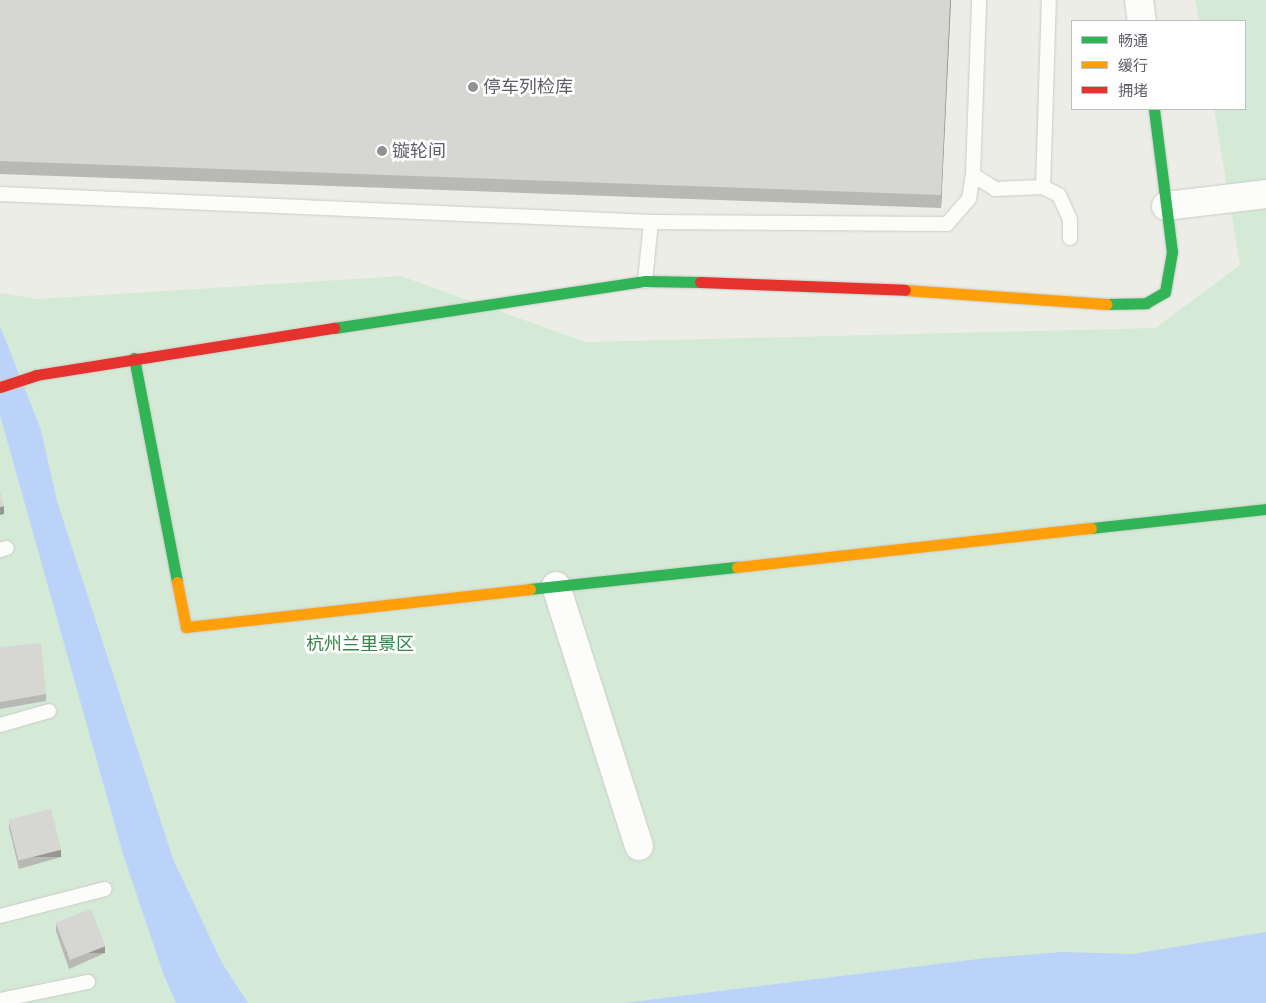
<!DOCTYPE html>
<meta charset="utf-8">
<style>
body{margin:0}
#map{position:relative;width:1266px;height:1003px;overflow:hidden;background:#edede7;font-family:"DejaVu Sans","Noto Sans SC",sans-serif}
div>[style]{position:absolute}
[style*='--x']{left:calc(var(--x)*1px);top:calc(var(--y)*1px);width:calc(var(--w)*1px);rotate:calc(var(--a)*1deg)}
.green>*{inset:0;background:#d5ead6}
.water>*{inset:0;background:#bbd3f8}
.roads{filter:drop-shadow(0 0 1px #cacbc9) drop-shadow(0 0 1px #cacbc9)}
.lane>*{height:14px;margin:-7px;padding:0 7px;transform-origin:7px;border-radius:7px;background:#fcfcfb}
.street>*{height:28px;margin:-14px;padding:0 14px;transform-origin:14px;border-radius:14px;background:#fcfcfb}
.fast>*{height:11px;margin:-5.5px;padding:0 5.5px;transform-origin:5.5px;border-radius:5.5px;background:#30b455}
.slow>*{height:11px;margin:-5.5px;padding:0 5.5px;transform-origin:5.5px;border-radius:5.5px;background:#ff9f0a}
.jam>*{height:11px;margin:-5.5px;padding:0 5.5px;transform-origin:5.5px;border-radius:5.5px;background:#e5322d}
.wall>*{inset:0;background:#b8b8b5}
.shaded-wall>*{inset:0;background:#969693;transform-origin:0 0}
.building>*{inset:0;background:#d6d6d2;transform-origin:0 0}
.dots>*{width:14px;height:14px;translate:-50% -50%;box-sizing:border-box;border:2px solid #fff;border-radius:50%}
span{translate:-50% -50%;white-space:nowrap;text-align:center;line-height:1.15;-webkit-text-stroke:5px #fff;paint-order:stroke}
.poi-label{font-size:18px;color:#5d5f66}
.left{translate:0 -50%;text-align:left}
.park-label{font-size:18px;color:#348646}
.legend{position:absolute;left:1071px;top:20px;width:175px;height:90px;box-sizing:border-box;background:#fff;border:1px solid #bebfc2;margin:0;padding:6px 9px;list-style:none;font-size:15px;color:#5d5f66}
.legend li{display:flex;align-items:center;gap:10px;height:25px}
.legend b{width:25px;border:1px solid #bebfc2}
</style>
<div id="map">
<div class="green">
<i style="clip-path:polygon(1195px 0,1266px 0,1266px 1003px,0 1003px,0 293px,37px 299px,401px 276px,586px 342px,1155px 328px,1240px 265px,1214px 109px,1245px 109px,1245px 21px,1199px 21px)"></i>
</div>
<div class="water">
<i style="clip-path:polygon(0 326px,41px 430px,57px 501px,173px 859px,222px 963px,248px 1003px,176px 1003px,163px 973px,123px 854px,0 415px)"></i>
<i style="clip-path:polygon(1266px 932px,1266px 1003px,624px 1003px,986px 958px,1062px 952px,1133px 954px)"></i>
</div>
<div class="roads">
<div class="lane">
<i style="--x:973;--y:175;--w:26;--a:32"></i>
<i style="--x:995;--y:189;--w:48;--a:-2.4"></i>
<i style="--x:1043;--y:187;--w:18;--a:27"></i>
<i style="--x:1059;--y:195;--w:27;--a:66"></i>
<i style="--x:1070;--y:220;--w:18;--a:90"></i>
<i style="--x:1043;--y:187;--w:187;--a:-88.2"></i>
<i style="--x:0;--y:194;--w:652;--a:2.46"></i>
<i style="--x:651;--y:222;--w:296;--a:0.4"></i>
<i style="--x:947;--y:224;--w:33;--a:-49"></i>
<i style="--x:969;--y:199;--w:24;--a:-81"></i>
<i style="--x:973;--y:175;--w:175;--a:-88"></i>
<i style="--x:645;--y:281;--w:59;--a:-84.2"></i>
<i style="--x:0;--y:550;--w:7;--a:-16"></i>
<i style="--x:0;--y:725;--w:51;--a:-15.9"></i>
<i style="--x:0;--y:916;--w:108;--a:-14.4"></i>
<i style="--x:0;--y:1000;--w:90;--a:-11.6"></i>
</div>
<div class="street">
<i style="--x:1139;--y:0;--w:21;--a:82"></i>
<i style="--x:1166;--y:206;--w:101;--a:-6.8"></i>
<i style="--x:556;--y:586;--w:273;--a:72.3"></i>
</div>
<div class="fast">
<i style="--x:1107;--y:304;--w:39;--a:-1"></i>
<i style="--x:1146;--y:303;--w:22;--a:-30"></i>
<i style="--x:1165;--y:292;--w:41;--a:-80.1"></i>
<i style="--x:1172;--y:252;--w:144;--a:-97.2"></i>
<i style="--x:334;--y:328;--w:315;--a:-8.6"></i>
<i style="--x:645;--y:281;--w:55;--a:1"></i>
<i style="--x:134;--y:358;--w:228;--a:79.1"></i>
<i style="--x:1091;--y:528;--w:176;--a:-6.2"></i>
<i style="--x:530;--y:589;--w:208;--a:-6.1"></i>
</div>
<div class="slow">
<i style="--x:905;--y:290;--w:202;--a:4"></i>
<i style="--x:737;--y:567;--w:356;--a:-6.3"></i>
<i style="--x:177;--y:582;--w:46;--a:78.7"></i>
<i style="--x:186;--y:627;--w:346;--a:-6.3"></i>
</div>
<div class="jam">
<i style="--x:700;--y:282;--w:205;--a:2.2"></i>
<i style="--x:0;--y:387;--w:38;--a:-18"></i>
<i style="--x:36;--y:375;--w:302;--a:-9"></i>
</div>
</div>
<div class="wall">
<i style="clip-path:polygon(0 0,951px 0,941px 208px,0 174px)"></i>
<i style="clip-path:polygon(0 647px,46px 694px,46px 701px,0 709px)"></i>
<i style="clip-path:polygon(9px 821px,61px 857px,19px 869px,9px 828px)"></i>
<i style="clip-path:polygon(56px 924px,105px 953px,69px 969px,56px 931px)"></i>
</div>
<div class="shaded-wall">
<i style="clip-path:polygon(950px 0,951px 0,941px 208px,941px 195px)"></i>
<i style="clip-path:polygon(4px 506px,4px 514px,0 515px,0 507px)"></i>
<i style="left:61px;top:850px;width:7px;height:44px;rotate:90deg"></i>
<i style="left:105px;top:946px;width:7px;height:39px;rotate:90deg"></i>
</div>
<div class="building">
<i style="clip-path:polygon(0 0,950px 0,941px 195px,0 161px)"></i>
<i style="clip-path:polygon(0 491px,4px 506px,0 507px)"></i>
<i style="clip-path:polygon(41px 643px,46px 694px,0 702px,0 647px)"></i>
<i style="left:51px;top:809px;width:42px;height:44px;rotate:76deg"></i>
<i style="left:91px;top:909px;width:40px;height:38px;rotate:69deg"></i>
</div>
<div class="dots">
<i style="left:473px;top:87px;background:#8f9193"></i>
<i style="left:382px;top:151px;background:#8f9193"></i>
</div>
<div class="poi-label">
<span class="left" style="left:483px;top:87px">停车列检库</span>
<span class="left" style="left:392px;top:151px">镟轮间</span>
</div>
<div class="park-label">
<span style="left:360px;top:644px">杭州兰里景区</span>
</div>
<ul class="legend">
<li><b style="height:6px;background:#30b455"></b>畅通</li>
<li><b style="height:6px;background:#ff9f0a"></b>缓行</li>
<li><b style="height:6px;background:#e5322d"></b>拥堵</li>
</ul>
</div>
